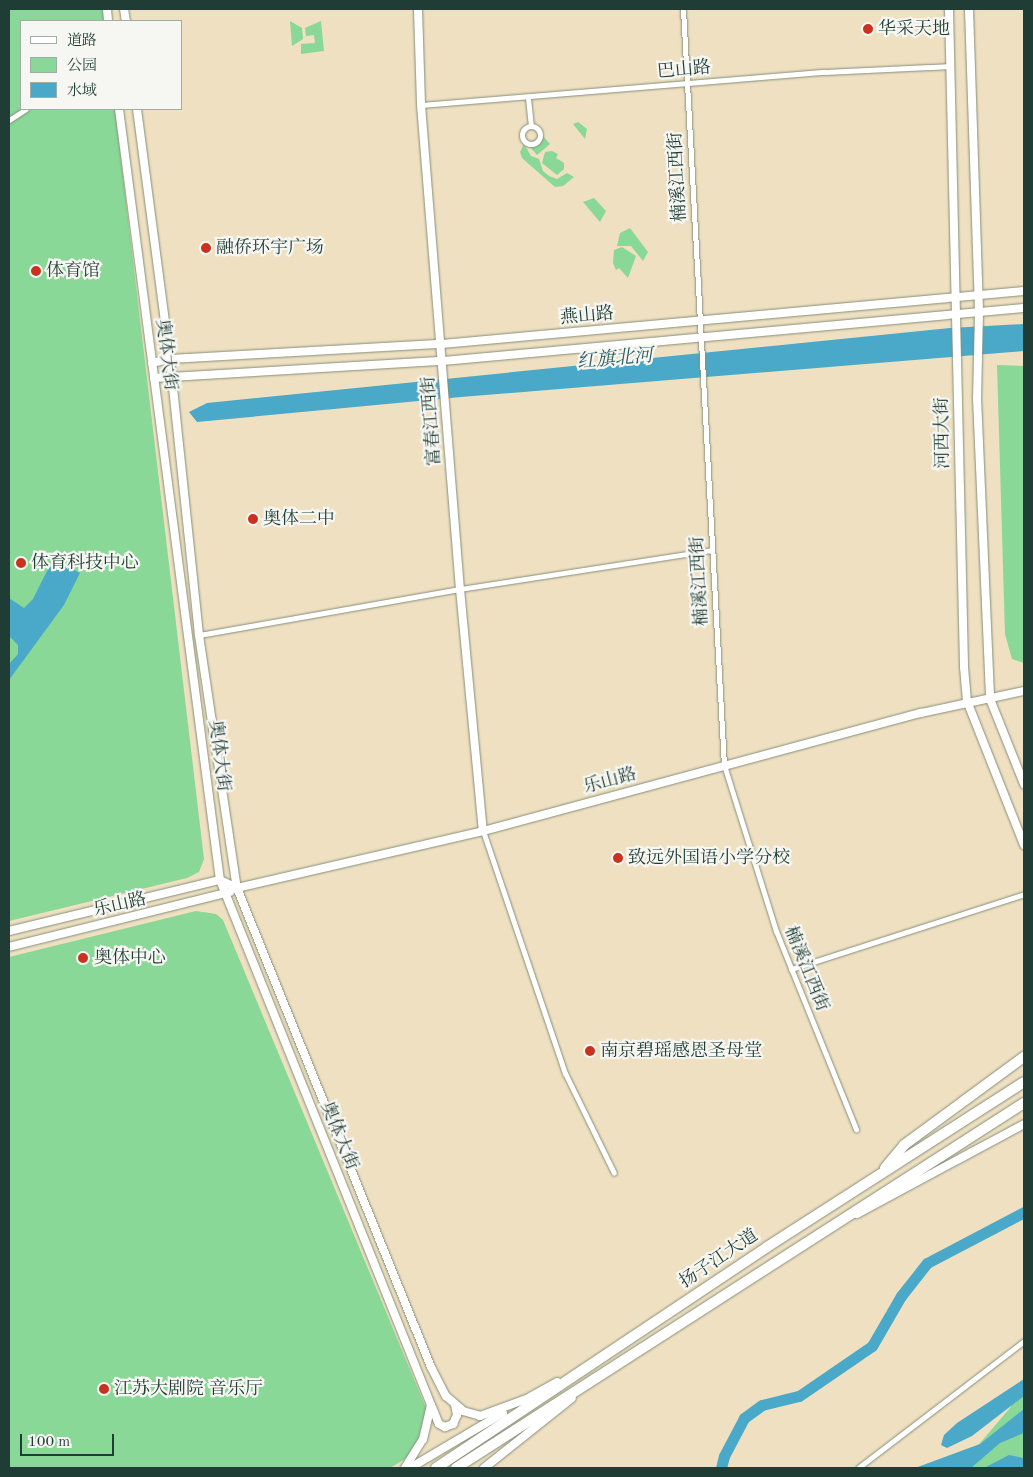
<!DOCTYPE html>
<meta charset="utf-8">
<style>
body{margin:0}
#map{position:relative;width:1033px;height:1477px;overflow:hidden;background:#eee0c1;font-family:"Old Standard TT","Noto Serif SC",serif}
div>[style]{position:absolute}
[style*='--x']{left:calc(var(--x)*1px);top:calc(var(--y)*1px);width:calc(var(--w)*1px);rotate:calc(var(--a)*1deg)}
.green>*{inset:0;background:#89d897}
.water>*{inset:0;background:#4aa9c9}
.river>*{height:11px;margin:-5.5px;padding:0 5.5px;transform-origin:5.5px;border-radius:5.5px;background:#4aa9c9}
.roads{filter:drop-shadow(0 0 1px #868e7a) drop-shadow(0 0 1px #868e7a)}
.street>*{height:5px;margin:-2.5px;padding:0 2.5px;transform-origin:2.5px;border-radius:2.5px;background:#fff}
.street>.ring{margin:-2.5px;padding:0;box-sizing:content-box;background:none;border:5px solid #fff;border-radius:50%}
.secondary>*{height:8px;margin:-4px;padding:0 4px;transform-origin:4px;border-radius:4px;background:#fff}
.primary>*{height:8px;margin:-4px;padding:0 4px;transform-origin:4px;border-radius:4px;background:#fff}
.highway>*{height:10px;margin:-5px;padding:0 5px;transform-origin:5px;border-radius:5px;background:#fff}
.dots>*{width:14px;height:14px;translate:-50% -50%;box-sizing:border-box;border:2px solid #f6f6f2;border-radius:50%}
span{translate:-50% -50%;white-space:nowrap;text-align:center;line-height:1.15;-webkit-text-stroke:4.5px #f6f6f2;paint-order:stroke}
.poi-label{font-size:18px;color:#1f3d34}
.left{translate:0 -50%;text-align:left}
.street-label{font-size:18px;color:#1f3d34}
.water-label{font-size:19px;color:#2c5d61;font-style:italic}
.frame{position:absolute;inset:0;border:10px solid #1f3d34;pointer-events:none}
.legend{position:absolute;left:20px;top:20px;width:162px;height:90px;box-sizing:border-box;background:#f6f6f2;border:1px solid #a0aca6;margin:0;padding:6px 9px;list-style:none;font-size:15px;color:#1f3d34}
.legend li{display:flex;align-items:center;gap:10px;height:25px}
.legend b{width:25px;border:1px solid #a0aca6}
.scale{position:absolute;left:20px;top:1434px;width:94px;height:22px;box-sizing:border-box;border:2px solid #1f3d34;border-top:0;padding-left:6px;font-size:15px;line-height:18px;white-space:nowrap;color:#1f3d34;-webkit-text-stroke:4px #f6f6f2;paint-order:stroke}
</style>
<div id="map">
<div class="green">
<i style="clip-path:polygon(9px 9px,103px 9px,104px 21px,21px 21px,21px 109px,115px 109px,204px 859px,199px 872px,187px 878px,9px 921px)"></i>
<i style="clip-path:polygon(290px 21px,302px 28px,303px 39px,292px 46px)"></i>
<i style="clip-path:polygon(321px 21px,324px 51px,301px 54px,301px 44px,315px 43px,314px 35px,306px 36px,305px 28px)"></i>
<i style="clip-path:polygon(578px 122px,587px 129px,585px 139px,573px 124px)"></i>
<i style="clip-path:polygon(542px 135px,550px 144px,537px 155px,530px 147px,540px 143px)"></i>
<i style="clip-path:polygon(524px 144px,531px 156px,539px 159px,543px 171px,549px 176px,557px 179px,567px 173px,574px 177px,563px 186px,555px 187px,522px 158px,520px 152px)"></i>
<i style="clip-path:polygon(552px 151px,558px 154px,556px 158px,564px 163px,564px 169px,557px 175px,542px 163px,545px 152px)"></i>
<i style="clip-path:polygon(594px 198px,606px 211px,600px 222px,583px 202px)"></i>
<i style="clip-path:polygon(630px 228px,648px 252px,643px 261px,631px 246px,617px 246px,620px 233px)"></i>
<i style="clip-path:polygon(622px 247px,636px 256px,628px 278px,619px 268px,616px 270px,613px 263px,614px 250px)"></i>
<i style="clip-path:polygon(997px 365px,1024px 366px,1024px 663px,1012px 659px,1005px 634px)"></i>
<i style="clip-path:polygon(196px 911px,216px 914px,223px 920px,426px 1408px,418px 1440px,405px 1459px,390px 1468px,9px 1468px,9px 957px)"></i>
<i style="clip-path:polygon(1024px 1379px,1024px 1468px,969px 1468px,975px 1449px,1010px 1408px)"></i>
</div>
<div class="water">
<i style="clip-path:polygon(1024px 324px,1024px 351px,461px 397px,197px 422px,189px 412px,207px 403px,950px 328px)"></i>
<i style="clip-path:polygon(53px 559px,80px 573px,64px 605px,9px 680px,9px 664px,18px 654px,18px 645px,9px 636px,9px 598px,24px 608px,33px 599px)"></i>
<i style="clip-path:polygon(1024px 1379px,1024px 1396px,972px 1436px,947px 1448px,941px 1445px,944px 1435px,957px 1423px)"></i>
<i style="clip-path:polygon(1024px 1409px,1024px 1433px,1000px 1443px,971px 1468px,915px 1468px,980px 1444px)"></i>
<i style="clip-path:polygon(1009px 1455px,1024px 1458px,1024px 1468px,984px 1468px)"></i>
</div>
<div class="river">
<i style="--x:721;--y:1468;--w:12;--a:-76"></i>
<i style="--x:724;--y:1456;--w:43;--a:-62.2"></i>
<i style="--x:744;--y:1418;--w:22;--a:-36"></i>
<i style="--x:762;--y:1405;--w:38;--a:-14"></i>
<i style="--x:799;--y:1396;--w:88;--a:-34.4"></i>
<i style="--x:872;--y:1346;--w:58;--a:-59.9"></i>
<i style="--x:901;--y:1296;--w:42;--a:-51.8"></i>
<i style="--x:927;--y:1263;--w:110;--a:-27.7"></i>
</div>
<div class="roads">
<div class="street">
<i style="--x:683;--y:9;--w:757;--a:86.9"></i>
<i style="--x:724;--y:765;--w:174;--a:72.6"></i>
<i style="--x:776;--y:931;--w:214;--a:68"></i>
<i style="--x:528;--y:98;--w:28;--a:84"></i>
<i style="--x:421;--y:105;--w:405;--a:-4.7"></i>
<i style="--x:825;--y:72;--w:126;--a:-2.7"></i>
<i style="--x:9;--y:120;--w:20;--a:-33"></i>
<i class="ring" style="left:522px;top:126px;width:13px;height:13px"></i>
<i style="--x:199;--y:635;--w:265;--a:-10"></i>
<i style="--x:460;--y:589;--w:255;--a:-8.8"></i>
<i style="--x:483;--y:831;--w:256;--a:71.3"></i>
<i style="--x:565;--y:1073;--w:111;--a:63.9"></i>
<i style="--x:791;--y:969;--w:245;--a:-17.8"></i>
<i style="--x:858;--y:1468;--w:209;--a:-37.4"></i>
</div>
<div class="secondary">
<i style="--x:107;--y:9;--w:12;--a:85"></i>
<i style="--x:124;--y:9;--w:12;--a:81"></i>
<i style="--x:418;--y:9;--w:96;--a:88.2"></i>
<i style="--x:421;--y:105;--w:486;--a:85.4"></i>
<i style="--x:460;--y:589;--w:243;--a:84.6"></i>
<i style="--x:119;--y:109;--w:778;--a:82.54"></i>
<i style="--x:220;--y:880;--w:566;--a:68.1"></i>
<i style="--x:431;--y:1405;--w:35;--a:103"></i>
<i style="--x:423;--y:1439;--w:34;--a:122"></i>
<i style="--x:137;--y:109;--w:252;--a:82.5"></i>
<i style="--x:170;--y:359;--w:278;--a:84"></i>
<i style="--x:199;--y:635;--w:256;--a:81.5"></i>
<i style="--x:237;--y:888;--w:517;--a:67.95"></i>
<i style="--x:431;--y:1367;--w:33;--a:63"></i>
<i style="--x:446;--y:1396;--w:23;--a:41"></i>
<i style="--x:463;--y:1411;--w:18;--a:16"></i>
<i style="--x:480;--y:1416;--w:58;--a:-20.3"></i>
<i style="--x:152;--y:363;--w:18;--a:-13"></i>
<i style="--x:170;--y:359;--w:272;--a:-3.2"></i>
<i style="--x:442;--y:344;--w:584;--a:-5.2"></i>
<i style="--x:154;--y:378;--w:289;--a:-3.4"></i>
<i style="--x:443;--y:361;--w:583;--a:-5.21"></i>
<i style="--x:9;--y:931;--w:217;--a:-13.6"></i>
<i style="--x:220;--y:880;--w:19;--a:25"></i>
<i style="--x:237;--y:888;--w:253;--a:-13"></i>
<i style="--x:483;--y:831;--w:454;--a:-15.1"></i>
<i style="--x:921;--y:713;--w:105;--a:-12.1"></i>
<i style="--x:9;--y:947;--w:228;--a:-14"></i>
<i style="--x:857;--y:1214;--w:190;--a:-28.3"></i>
<i style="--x:530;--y:1397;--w:31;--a:-29"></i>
<i style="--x:432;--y:1407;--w:18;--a:68"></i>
<i style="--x:439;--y:1424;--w:7;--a:27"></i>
<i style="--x:445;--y:1427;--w:9;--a:-21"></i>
<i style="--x:453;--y:1424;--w:10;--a:-66"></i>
<i style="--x:457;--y:1415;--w:10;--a:-101"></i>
<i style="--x:410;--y:1468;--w:108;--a:-30.6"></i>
<i style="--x:484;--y:1468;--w:112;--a:-38.5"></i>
</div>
<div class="primary">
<i style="--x:949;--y:9;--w:658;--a:88.69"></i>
<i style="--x:964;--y:667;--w:34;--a:85"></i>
<i style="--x:967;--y:701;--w:155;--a:68.4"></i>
<i style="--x:969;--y:9;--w:303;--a:88.1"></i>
<i style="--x:979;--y:312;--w:86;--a:91.3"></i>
<i style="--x:977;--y:398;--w:301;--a:87.5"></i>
<i style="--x:990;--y:699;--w:92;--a:68.2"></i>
</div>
<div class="highway">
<i style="--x:885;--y:1168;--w:30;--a:-50"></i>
<i style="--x:904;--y:1145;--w:149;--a:-36.3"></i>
<i style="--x:436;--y:1468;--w:398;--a:-33.7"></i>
<i style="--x:767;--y:1247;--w:305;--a:-32.7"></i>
<i style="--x:456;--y:1468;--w:675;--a:-32.73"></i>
</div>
</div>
<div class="dots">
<i style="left:868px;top:29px;background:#c8321e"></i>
<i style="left:206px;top:248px;background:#c8321e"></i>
<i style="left:36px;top:271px;background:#c8321e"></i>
<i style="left:253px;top:519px;background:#c8321e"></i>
<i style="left:21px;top:563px;background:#c8321e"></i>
<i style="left:618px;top:858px;background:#c8321e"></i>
<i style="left:83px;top:958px;background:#c8321e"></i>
<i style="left:590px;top:1051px;background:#c8321e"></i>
<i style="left:104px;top:1389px;background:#c8321e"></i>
</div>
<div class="poi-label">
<span class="left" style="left:878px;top:29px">华采天地</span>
<span class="left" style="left:216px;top:248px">融侨环宇广场</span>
<span class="left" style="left:46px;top:271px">体育馆</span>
<span class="left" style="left:263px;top:519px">奥体二中</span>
<span class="left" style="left:31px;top:563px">体育科技中心</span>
<span class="left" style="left:628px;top:858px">致远外国语小学分校</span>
<span class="left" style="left:94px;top:958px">奥体中心</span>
<span class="left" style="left:600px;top:1051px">南京碧瑶感恩圣母堂</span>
<span class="left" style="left:114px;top:1389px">江苏大剧院 音乐厅</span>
</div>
<div class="street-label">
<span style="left:684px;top:70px;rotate:-5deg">巴山路</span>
<span style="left:678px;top:177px;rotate:-93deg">楠溪江西街</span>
<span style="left:587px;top:316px;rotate:-5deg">燕山路</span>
<span style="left:166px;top:355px;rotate:83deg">奥体大街</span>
<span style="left:432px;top:421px;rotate:-94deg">富春江西街</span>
<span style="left:943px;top:433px;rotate:-91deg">河西大街</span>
<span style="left:700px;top:581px;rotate:-93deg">楠溪江西街</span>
<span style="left:219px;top:756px;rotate:83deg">奥体大街</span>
<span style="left:610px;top:781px;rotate:-15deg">乐山路</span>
<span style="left:120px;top:905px;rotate:-13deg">乐山路</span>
<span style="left:806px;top:969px;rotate:68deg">楠溪江西街</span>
<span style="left:339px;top:1136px;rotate:68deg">奥体大街</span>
<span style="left:719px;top:1259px;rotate:-34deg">扬子江大道</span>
</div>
<div class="water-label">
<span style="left:615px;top:360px;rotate:-5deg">红旗北河</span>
</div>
<div class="frame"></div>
<ul class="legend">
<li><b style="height:6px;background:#fff"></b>道路</li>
<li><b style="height:14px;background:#89d897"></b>公园</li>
<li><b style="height:14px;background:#4aa9c9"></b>水域</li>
</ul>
<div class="scale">100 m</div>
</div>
